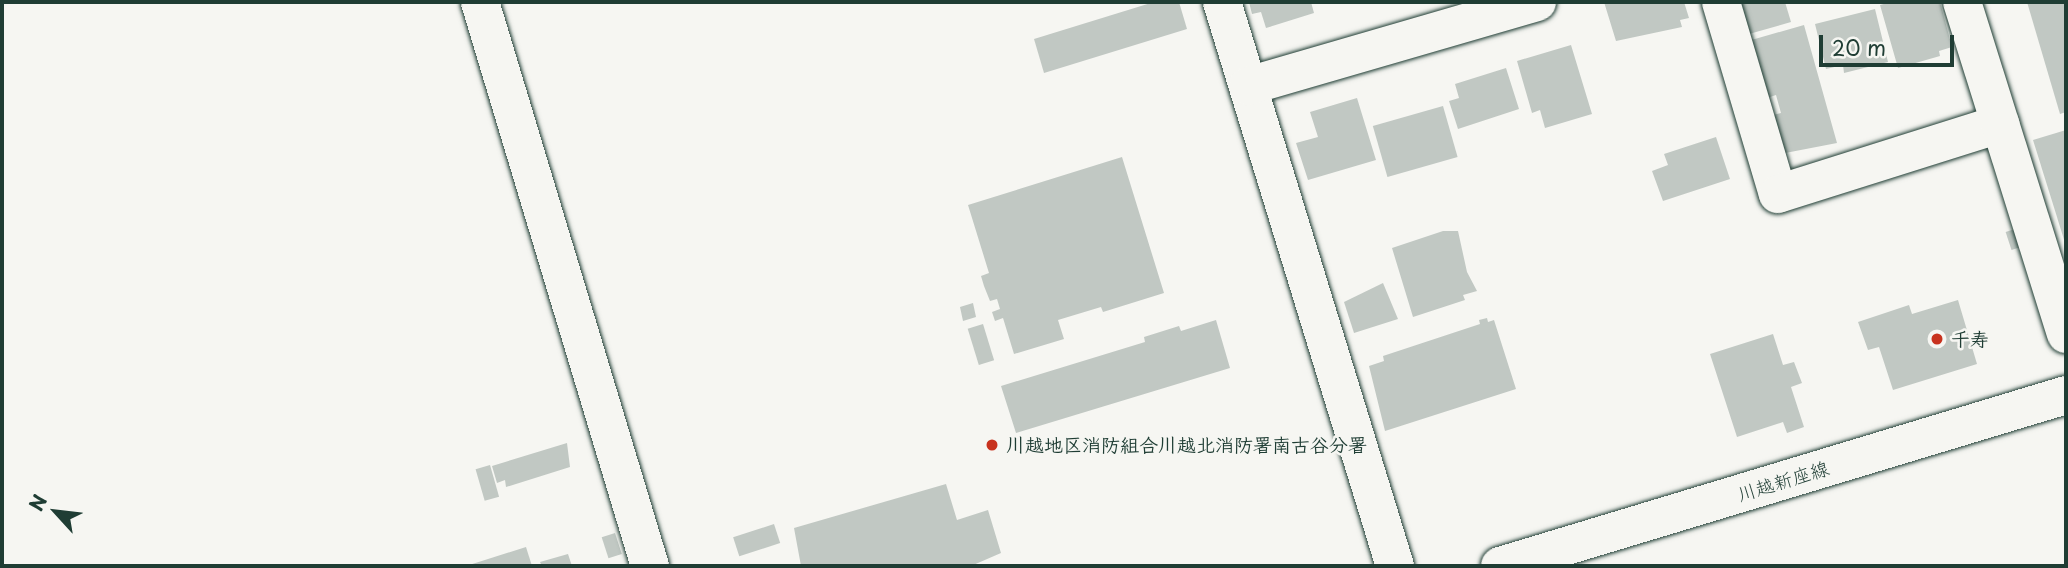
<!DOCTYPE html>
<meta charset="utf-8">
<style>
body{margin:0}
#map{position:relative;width:2068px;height:568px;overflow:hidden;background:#f6f6f2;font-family:"Playpen Sans","Klee One",sans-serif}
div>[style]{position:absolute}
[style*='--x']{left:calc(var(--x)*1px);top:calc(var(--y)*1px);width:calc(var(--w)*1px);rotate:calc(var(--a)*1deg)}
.building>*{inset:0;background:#c1c8c3;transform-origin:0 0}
.roads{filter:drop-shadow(0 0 2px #1f3d34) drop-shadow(0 0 2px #1f3d34)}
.minor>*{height:38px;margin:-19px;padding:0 19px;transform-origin:19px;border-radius:19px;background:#f6f6f2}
.major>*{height:38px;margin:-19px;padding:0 19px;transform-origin:19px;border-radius:19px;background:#f6f6f2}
.dots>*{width:19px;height:19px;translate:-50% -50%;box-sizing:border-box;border:4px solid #f6f6f2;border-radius:50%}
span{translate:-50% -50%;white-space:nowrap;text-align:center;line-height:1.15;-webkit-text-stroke:5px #f6f6f2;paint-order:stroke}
.poi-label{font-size:19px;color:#1f3d34;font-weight:700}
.left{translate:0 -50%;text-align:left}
.street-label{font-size:19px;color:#1f3d34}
.frame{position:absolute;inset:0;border:4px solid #1f3d34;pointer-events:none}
.north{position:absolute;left:21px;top:477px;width:70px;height:70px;-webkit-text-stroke:5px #f6f6f2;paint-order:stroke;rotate:297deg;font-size:19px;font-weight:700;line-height:28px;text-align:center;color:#1f3d34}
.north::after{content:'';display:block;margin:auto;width:24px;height:32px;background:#1f3d34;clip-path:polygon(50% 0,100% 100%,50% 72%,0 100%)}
.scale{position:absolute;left:1819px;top:35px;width:135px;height:32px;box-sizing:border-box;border:4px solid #1f3d34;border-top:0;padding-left:9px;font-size:21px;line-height:24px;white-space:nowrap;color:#1f3d34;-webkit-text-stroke:5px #f6f6f2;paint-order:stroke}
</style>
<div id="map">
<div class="building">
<i style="clip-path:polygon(1154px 2px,1179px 2px,1187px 29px,1044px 73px,1034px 39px)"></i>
<i style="clip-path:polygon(1249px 2px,1311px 2px,1314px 13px,1266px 28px,1261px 12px,1252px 14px)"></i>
<i style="clip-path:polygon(1604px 2px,1684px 2px,1689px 18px,1680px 20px,1682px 27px,1616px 41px)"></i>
<i style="clip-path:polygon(1740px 2px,1785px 2px,1791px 22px,1749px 34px)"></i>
<i style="clip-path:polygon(1891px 2px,1940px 2px,1952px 47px,1939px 51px,1940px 56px,1898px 68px,1880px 5px)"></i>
<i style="clip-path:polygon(2027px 2px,2066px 2px,2066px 112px,2060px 114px)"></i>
<i style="clip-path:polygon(1875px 9px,1888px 62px,1844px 73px,1843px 65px,1826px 69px,1815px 24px)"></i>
<i style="clip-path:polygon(1804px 25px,1837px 143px,1780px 154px,1769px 116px,1781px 113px,1776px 95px,1764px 99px,1748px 41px)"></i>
<i style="clip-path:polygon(1571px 45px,1592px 114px,1545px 128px,1540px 110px,1532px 113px,1517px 61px)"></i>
<i style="clip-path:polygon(1506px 68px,1519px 109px,1458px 129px,1449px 101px,1459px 98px,1455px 84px)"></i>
<i style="clip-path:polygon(1357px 98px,1376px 160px,1308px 180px,1296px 143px,1318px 137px,1310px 112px)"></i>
<i style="left:1443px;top:106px;width:53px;height:73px;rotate:74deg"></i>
<i style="clip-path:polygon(2066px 130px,2066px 246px,2033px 140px)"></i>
<i style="clip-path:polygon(1716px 137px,1730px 179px,1663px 201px,1652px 171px,1668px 165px,1664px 154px)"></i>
<i style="clip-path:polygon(1122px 157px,1164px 293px,1103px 312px,1101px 307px,1058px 320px,1064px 339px,1014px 354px,1003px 318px,995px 321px,992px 312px,1000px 309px,997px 299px,990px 301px,984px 286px,981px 276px,989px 273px,968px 205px)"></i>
<i style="left:2018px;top:228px;width:19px;height:13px;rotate:72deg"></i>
<i style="clip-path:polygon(1443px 231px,1458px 231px,1467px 272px,1477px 291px,1463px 295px,1465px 300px,1413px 317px,1392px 248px)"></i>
<i style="clip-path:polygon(1383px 283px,1398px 319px,1354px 333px,1344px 302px)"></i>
<i style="clip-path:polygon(1958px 300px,1977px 364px,1893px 390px,1879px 347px,1868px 350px,1858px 322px,1909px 305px,1912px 314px)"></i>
<i style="clip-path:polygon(973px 303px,976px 317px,963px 321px,960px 307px)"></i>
<i style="clip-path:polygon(1487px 318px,1488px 322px,1494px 320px,1516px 389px,1385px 431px,1369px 366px,1384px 361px,1383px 356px,1480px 324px,1479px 320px)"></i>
<i style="clip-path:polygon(1216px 320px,1230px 368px,1016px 433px,1001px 386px,1145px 342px,1144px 337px,1179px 326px,1181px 331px)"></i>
<i style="left:983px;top:324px;width:38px;height:16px;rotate:73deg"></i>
<i style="clip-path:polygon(1773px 334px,1783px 365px,1794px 362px,1802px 383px,1791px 387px,1804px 427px,1787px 433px,1783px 422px,1737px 437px,1710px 354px)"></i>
<i style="clip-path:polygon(567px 443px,570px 467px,506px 487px,505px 480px,497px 483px,492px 466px)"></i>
<i style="left:490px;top:465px;width:33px;height:15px;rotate:74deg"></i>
<i style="clip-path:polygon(946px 484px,957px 520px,988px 510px,1001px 553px,971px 566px,801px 566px,794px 528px)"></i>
<i style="left:774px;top:524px;width:20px;height:43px;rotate:72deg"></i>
<i style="left:615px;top:533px;width:22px;height:14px;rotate:72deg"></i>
<i style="clip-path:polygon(526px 547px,532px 566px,466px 566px)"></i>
<i style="clip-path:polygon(568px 554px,572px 566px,542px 566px,540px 562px)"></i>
</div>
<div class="roads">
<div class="minor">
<i style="--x:480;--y:2;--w:589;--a:73.23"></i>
<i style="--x:1222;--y:2;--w:590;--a:72.95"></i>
<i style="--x:1721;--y:2;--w:200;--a:73.5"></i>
<i style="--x:1778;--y:194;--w:233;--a:-17.5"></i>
<i style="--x:1962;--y:2;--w:348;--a:72.6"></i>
<i style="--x:1248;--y:86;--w:301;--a:-16.2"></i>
</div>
<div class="major">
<i style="--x:1500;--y:566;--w:591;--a:-16.81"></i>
</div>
</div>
<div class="dots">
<i style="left:1937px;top:339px;background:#c8321e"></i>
<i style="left:992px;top:445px;background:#c8321e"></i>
</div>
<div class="poi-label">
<span class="left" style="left:1951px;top:339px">千寿</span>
<span class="left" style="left:1006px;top:445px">川越地区消防組合川越北消防署南古谷分署</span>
</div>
<div class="street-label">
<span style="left:1783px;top:481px;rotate:-17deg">川越新座線</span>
</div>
<div class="frame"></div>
<div class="north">N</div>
<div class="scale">20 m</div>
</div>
